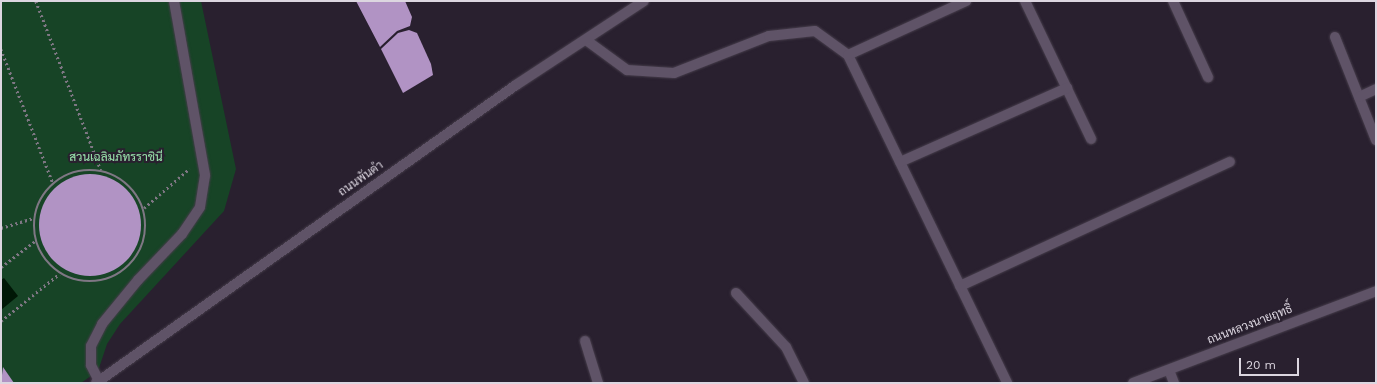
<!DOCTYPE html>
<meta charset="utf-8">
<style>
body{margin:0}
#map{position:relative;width:1377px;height:384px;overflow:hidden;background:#29202f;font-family:"Work Sans",Sarabun,sans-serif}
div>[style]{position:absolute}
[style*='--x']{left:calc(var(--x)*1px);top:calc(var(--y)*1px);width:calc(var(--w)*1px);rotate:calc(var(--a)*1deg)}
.green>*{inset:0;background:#174426}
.water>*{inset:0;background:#001706}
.building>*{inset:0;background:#b193c4}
.round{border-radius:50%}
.path>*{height:2.5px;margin-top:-1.25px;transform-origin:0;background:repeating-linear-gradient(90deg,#7f7784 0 2px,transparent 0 5px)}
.path>.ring{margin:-1.25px;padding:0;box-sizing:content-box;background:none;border:2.5px solid #7f7784;border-radius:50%}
.roads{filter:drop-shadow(0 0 1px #463d4b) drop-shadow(0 0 1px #463d4b)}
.minor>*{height:10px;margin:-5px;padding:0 5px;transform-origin:5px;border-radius:5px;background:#5f5367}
span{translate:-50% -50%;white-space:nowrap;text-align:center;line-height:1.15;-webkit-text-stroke:4px #29202f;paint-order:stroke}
.park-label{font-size:12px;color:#9be6ae}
.street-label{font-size:12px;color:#dcd6e0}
.frame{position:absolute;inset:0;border:2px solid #dcd6e0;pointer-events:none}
.scale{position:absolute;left:1239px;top:358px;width:60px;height:18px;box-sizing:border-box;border:2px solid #dcd6e0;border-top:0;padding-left:5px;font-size:12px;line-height:14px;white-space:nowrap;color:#dcd6e0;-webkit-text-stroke:3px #29202f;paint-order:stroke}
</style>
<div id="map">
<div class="green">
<i style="clip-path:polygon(1px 1px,201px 1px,236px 169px,224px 211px,120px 324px,107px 344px,98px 371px,81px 383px,1px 383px)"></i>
</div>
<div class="water">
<i style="clip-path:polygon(4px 278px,18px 296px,1px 310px,1px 280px)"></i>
</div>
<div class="building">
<i style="clip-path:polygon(356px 1px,405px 1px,412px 17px,410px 26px,397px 31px,380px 47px)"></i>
<i style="clip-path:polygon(409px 30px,417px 33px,431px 64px,433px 75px,403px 93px,381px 49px,398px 33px)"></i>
<i class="round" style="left:39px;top:174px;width:102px;height:102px"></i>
<i style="clip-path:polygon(3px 367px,14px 383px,1px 383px)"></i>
</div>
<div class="path">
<i style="--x:36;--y:1;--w:181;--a:69"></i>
<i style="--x:1;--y:49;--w:144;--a:68.8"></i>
<i class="ring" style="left:34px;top:170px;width:109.5px;height:109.5px"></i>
<i style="--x:144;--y:208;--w:60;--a:-40.9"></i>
<i style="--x:1;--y:228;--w:34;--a:-17"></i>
<i style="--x:1;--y:267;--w:43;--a:-37.4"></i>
<i style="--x:1;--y:321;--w:75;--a:-39"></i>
</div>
<div class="roads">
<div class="minor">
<i style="--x:1025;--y:1;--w:153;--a:64.4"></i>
<i style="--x:1173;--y:1;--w:84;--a:65.3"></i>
<i style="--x:1335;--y:37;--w:111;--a:68.3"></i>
<i style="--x:586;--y:40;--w:51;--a:36.2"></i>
<i style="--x:627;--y:70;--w:47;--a:3.7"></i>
<i style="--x:674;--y:73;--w:102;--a:-21.3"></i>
<i style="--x:769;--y:36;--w:46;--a:-6.2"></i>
<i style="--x:815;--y:31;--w:41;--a:36"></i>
<i style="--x:848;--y:55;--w:365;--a:64.1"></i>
<i style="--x:848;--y:55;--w:130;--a:-24.6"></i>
<i style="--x:1359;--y:97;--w:19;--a:-25"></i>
<i style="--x:900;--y:162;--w:183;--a:-23.9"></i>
<i style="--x:960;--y:286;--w:297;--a:-24.7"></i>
<i style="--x:736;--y:293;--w:74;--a:47.2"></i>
<i style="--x:786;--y:347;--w:40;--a:63.4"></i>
<i style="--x:585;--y:341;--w:44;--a:72.8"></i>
<i style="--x:1169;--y:370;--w:14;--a:69"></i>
<i style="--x:99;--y:381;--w:18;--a:-117"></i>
<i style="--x:91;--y:365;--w:19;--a:-90"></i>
<i style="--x:91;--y:346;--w:25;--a:-63"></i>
<i style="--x:102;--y:324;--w:57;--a:-50.7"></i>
<i style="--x:138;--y:280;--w:64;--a:-46.3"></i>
<i style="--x:182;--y:234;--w:32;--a:-56"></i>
<i style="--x:200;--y:207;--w:32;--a:-81"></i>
<i style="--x:205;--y:175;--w:177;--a:-100.1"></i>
<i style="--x:96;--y:383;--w:515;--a:-35.36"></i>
<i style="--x:516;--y:85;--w:153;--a:-33.3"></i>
<i style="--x:1133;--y:383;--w:260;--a:-20.7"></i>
</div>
</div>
<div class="park-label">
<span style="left:116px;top:158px">สวนเฉลิมภัทรราชินี</span>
</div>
<div class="street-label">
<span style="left:361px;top:179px;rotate:-35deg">ถนนพันคำ</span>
<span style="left:1250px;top:325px;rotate:-21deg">ถนนหลวงนายฤทธิ์</span>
</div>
<div class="frame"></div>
<div class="scale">20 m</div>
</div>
